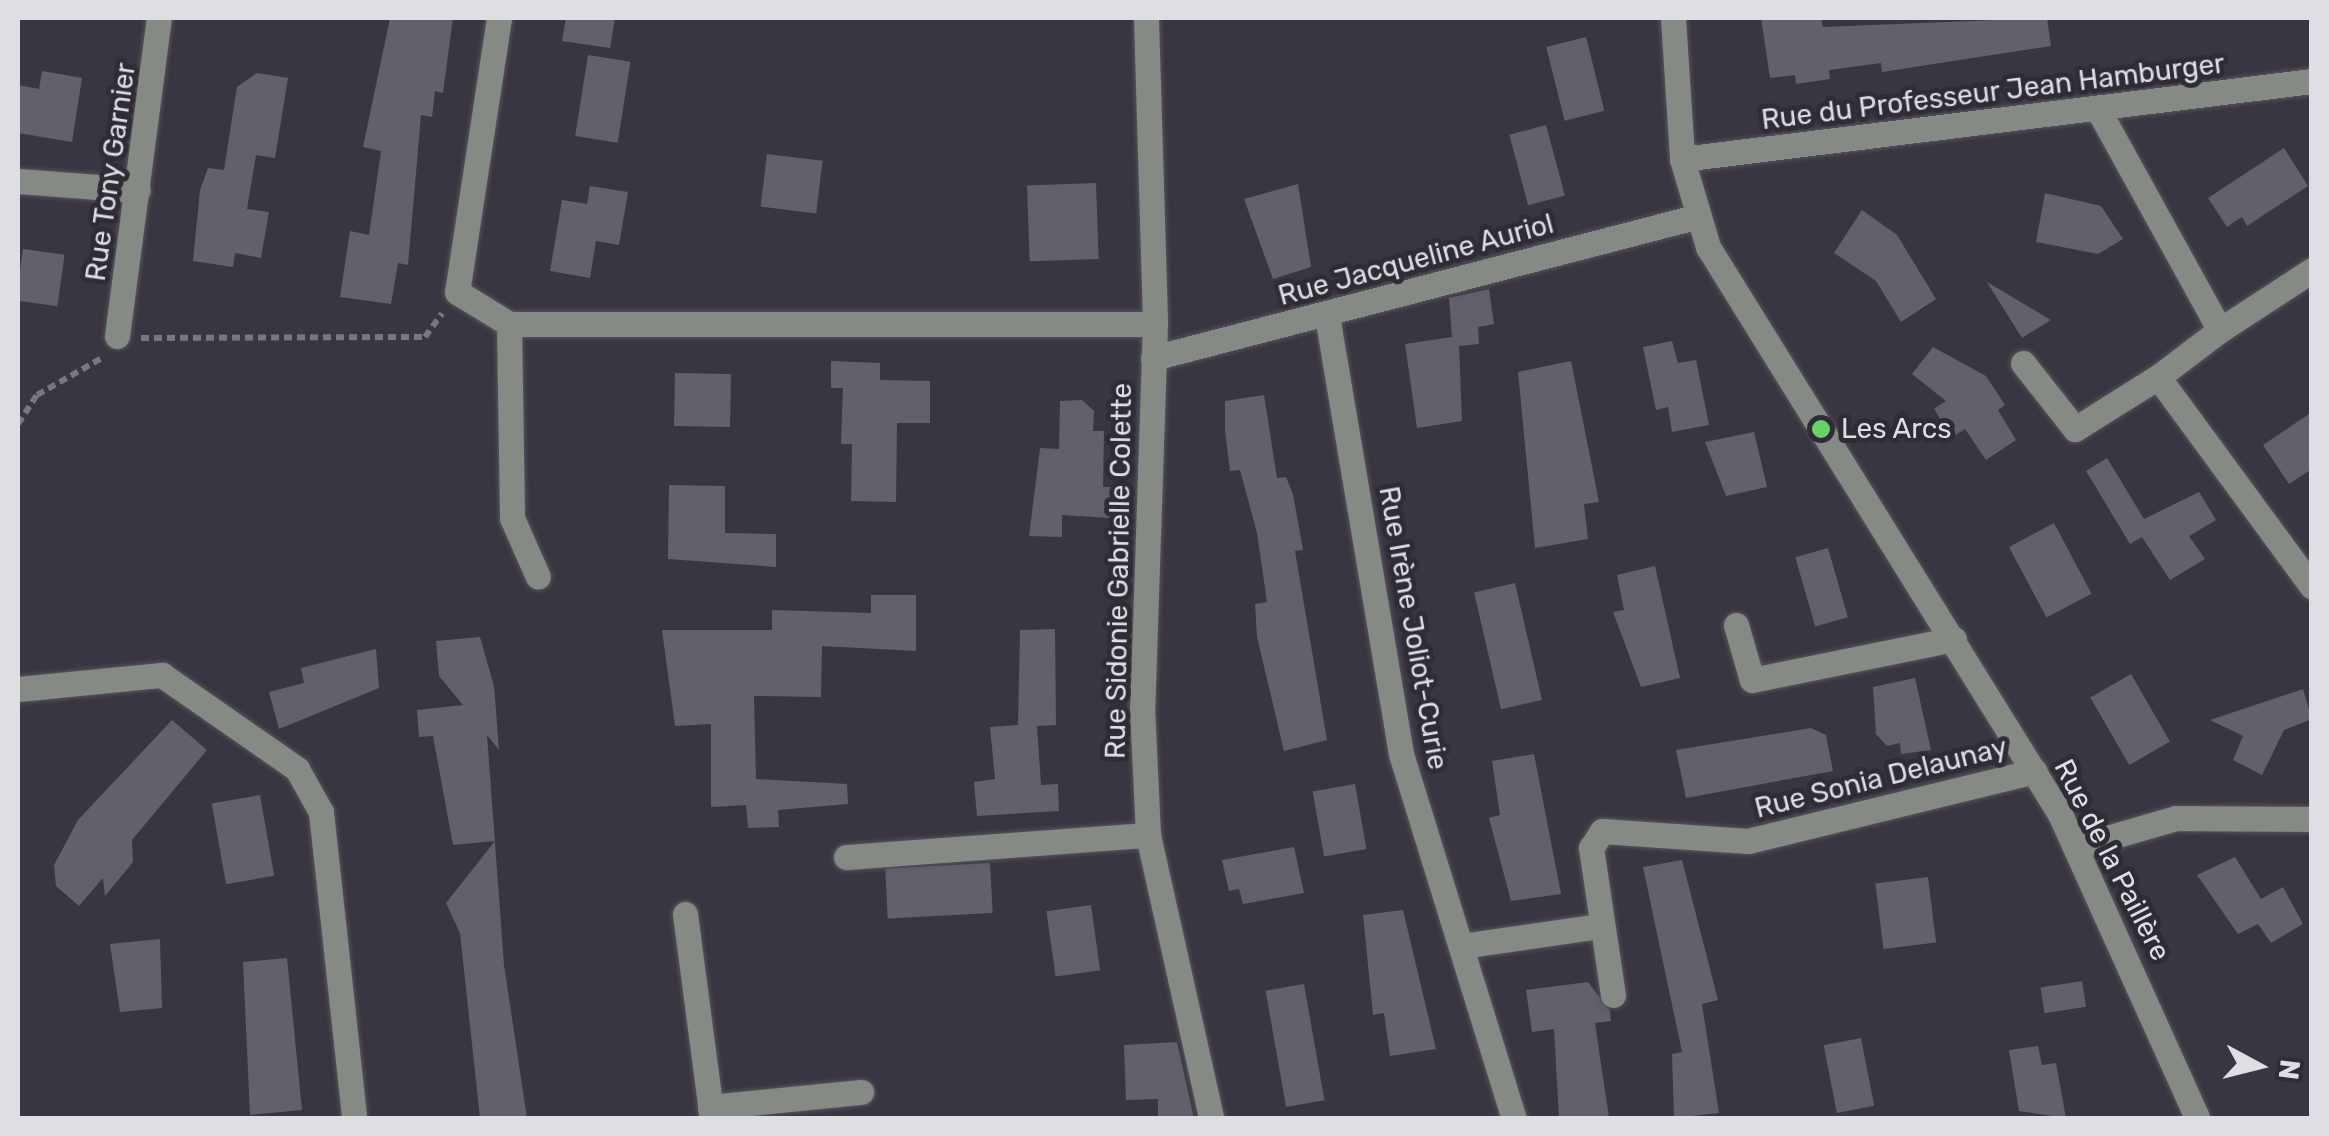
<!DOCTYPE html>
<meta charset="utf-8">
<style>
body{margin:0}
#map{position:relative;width:2329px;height:1136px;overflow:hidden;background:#393641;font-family:Rubik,sans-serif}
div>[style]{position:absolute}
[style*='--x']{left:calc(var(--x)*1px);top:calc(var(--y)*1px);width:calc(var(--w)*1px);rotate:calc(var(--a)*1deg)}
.building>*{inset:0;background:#63606c;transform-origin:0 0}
.path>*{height:6px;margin-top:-3px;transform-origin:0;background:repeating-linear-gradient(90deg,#78767f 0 8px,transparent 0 13px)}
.roads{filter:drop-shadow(0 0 2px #57545e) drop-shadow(0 0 2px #57545e)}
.minor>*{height:25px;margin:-12.5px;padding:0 12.5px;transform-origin:12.5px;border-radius:12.5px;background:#858a85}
.dots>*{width:28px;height:28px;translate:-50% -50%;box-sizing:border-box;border:5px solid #2f2c36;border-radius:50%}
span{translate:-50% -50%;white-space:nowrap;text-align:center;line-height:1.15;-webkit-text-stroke:10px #2f2c36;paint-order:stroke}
.street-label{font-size:28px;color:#dfdee4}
.poi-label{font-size:28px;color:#dfdee4}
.left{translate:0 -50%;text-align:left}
.frame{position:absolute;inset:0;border:20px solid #dfdee4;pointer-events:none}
.north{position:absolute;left:2209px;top:1016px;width:100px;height:100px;-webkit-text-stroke:8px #2f2c36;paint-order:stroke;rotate:97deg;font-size:28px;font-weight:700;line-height:40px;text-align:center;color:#dfdee4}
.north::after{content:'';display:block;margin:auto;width:35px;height:45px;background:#dfdee4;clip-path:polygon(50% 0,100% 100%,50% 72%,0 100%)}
</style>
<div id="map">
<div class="building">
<i style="clip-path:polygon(390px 18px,453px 18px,443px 93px,435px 91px,432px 117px,421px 115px,408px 265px,398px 263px,391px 304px,340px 297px,350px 231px,369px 235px,381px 151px,363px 147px)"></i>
<i style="clip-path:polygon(566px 18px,615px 18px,610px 48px,562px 41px)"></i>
<i style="clip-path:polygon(1761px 18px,1821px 18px,1823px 27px,2047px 18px,2051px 46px,1882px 72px,1881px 63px,1829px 70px,1830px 79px,1796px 84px,1795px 75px,1770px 78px)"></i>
<i style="left:1586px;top:37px;width:76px;height:41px;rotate:76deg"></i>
<i style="left:588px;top:55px;width:43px;height:82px;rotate:9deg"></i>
<i style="clip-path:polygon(42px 71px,82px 78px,72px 142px,18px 133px,18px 85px,39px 89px)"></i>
<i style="clip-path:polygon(257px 73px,288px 78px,275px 158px,256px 155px,247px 209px,269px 212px,261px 258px,235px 253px,233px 267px,193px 261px,200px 190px,208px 168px,224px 170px,237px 87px)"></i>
<i style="left:1546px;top:125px;width:73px;height:38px;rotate:75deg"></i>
<i style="clip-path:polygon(2284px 148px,2308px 186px,2247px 226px,2242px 217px,2227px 227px,2208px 198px)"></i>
<i style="left:767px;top:154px;width:56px;height:53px;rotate:7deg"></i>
<i style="left:1096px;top:183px;width:76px;height:69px;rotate:88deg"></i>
<i style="clip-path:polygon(1298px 184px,1311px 267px,1273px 279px,1244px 199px)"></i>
<i style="clip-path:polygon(590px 186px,628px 192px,619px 245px,596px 241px,590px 278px,550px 271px,562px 200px,587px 204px)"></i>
<i style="clip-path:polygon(2045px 193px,2101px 206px,2123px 239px,2098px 254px,2036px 242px)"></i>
<i style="clip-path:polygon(1862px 210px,1897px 235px,1936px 299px,1901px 322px,1876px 281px,1834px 253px)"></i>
<i style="left:23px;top:249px;width:42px;height:52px;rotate:8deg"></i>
<i style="clip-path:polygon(1987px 282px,2051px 320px,2022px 338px)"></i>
<i style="clip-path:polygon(1489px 289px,1494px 324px,1478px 327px,1479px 344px,1459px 346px,1462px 421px,1417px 428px,1405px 344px,1452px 337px,1449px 298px)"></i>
<i style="clip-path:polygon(1672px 341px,1678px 363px,1696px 360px,1709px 425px,1672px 432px,1668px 407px,1656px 410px,1643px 347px)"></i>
<i style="clip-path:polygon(1933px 347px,1986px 376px,2005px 405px,1998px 410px,2016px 440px,1986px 460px,1965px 429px,1952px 437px,1934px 409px,1946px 401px,1912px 374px)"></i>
<i style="clip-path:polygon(831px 361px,880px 363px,880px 380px,930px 381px,930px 423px,897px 423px,896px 502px,851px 501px,852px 444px,841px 444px,843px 388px,831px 388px)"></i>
<i style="clip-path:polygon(1571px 361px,1599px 502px,1584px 504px,1588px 539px,1535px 548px,1518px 372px)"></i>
<i style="left:675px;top:373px;width:56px;height:53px;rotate:1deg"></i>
<i style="clip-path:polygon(1264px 395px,1277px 478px,1286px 477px,1293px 494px,1303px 550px,1295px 551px,1327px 740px,1284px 751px,1257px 637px,1255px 604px,1267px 602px,1257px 533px,1240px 470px,1230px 471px,1225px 430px,1225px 401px)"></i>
<i style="clip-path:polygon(1082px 400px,1094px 411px,1093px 431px,1104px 431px,1103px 487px,1127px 487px,1126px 519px,1062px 515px,1062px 537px,1029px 536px,1040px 448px,1059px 449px,1060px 401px)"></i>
<i style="clip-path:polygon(2312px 412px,2312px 469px,2289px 484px,2263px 445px)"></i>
<i style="clip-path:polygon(1754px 432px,1767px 487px,1726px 496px,1705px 442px)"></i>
<i style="clip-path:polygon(2107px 458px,2144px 519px,2199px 492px,2216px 520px,2189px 536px,2205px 559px,2170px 580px,2142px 537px,2130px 544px,2086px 471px)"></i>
<i style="clip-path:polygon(669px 485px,725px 486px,725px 533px,776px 534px,776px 567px,668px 559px)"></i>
<i style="left:2054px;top:523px;width:80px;height:51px;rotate:62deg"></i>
<i style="left:1828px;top:548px;width:72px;height:34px;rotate:74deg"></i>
<i style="clip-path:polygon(1655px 566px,1680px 678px,1641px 687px,1613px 612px,1624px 610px,1617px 575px)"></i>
<i style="left:1515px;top:583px;width:120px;height:42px;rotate:77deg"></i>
<i style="clip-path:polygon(871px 595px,916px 595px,916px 651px,822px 646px,821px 697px,754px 696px,756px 779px,847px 784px,848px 804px,778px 810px,779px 827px,748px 828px,746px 805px,711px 807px,711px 724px,675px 726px,662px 630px,772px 630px,772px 610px,871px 613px)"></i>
<i style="clip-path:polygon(1055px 629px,1056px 725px,1037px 726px,1041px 785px,1058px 784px,1059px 811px,977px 816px,974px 782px,995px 779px,990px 727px,1018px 725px,1020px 630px)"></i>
<i style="clip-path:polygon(480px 637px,494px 686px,499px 750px,487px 735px,504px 965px,527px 1118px,480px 1118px,460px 933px,446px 903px,495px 841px,453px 845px,433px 736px,419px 737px,417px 710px,463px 705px,439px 676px,436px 641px)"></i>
<i style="clip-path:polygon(376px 649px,379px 688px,279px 729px,269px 692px,304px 683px,301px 668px)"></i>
<i style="left:2131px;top:674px;width:78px;height:47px;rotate:60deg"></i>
<i style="clip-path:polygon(1915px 678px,1931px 750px,1901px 754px,1900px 743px,1887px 746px,1876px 734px,1873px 687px)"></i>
<i style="clip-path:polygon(2303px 689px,2312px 719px,2284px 730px,2262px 775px,2233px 760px,2243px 736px,2210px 720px)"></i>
<i style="clip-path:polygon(172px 720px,207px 750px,132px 840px,133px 862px,105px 896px,103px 878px,79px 906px,56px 886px,54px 865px,78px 820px)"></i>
<i style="clip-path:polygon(1811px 728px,1826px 735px,1833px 771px,1686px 798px,1676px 750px)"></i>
<i style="clip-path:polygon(1534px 754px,1561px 894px,1511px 901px,1489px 818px,1500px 815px,1492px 761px)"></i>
<i style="left:1355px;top:784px;width:66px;height:43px;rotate:80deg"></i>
<i style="left:260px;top:795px;width:82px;height:49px;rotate:80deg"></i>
<i style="clip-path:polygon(1294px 847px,1304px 893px,1243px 904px,1239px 889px,1229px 891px,1222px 860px)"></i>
<i style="clip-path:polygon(2235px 857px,2261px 899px,2283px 887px,2303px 924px,2271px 943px,2258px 924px,2238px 934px,2197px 875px)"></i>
<i style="clip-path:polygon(1682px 860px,1718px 1000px,1702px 1004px,1719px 1113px,1674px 1118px,1672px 1054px,1682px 1052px,1643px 867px)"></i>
<i style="left:990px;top:863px;width:50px;height:105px;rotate:87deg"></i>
<i style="left:1928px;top:877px;width:66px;height:53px;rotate:83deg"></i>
<i style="left:1091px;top:905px;width:66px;height:45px;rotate:82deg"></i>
<i style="clip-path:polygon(1403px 910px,1436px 1049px,1390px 1056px,1384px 1013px,1373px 1015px,1363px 915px)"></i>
<i style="clip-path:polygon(160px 939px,162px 1008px,120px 1012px,110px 944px)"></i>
<i style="clip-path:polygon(287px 958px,302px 1110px,250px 1115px,243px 962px)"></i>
<i style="left:2082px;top:981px;width:26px;height:42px;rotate:81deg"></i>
<i style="clip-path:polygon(1588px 982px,1610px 1011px,1611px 1021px,1595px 1023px,1609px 1118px,1559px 1118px,1554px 1029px,1532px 1032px,1526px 990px)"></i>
<i style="left:1304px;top:984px;width:118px;height:39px;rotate:80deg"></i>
<i style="left:1861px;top:1038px;width:69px;height:38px;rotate:79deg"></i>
<i style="clip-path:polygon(1177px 1042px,1194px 1118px,1158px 1118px,1158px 1099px,1126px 1100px,1124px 1045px)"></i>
<i style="clip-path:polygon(2038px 1046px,2042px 1065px,2056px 1063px,2066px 1118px,2019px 1111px,2009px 1050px)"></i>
</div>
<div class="path">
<i style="--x:141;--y:338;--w:284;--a:-0.2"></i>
<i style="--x:425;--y:337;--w:29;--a:-54"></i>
<i style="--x:18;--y:424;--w:35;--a:-57"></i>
<i style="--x:37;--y:395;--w:73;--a:-29.7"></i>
</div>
<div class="roads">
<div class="minor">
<i style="--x:499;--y:18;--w:277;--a:98.7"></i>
<i style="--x:457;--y:292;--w:61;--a:31.6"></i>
<i style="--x:509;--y:324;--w:646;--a:0"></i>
<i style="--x:1146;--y:18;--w:306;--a:88.3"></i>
<i style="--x:1155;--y:324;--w:383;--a:91.9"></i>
<i style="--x:1142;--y:707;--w:128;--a:87.3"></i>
<i style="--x:1148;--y:835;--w:290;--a:77.4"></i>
<i style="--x:1673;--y:18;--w:141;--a:86.3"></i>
<i style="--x:1682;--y:159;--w:92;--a:73.5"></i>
<i style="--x:1708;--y:247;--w:667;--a:58.17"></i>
<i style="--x:2060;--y:814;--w:333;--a:65.7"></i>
<i style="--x:2100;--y:113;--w:248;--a:61.1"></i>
<i style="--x:2220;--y:330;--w:78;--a:142.8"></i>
<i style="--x:2158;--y:377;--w:260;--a:53.7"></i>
<i style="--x:1682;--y:159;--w:635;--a:-7.06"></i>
<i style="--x:18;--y:181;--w:120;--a:4.3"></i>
<i style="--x:1327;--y:316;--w:444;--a:80.4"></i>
<i style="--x:1401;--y:754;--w:381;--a:72.8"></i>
<i style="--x:509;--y:324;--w:194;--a:89.1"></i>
<i style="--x:512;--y:518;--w:64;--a:66.2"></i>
<i style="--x:2220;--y:330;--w:110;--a:-33.1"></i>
<i style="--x:117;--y:336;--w:321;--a:-82.5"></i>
<i style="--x:1153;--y:358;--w:560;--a:-14.58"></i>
<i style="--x:2023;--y:363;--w:84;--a:51.8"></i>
<i style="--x:2075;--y:429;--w:98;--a:-32.1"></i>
<i style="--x:1736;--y:625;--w:57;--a:73.8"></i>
<i style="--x:1752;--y:680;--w:206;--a:-11.5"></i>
<i style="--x:18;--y:689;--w:145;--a:-5.6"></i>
<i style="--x:162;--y:675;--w:165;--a:34.8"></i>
<i style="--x:297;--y:769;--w:49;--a:60.8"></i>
<i style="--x:321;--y:812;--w:308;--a:83.8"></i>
<i style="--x:2079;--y:846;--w:101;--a:-16.1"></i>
<i style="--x:2176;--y:818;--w:136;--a:0.4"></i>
<i style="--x:846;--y:857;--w:303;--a:-4.2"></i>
<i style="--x:685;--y:914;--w:206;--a:82.5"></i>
<i style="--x:1461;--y:946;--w:139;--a:-8.2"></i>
<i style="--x:1613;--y:995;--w:149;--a:-98.5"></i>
<i style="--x:1591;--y:848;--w:20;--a:-57"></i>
<i style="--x:1602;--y:831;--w:146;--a:3.9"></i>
<i style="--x:1748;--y:841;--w:295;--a:-13.7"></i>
<i style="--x:710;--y:1107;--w:152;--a:-5.7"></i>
</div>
</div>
<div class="dots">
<i style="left:1821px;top:429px;background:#67d465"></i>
</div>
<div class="street-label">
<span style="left:1993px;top:92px;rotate:-7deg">Rue du Professeur Jean Hamburger</span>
<span style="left:111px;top:172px;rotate:-82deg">Rue Tony Garnier</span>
<span style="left:1416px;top:260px;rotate:-15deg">Rue Jacqueline Auriol</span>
<span style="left:1119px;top:571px;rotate:-89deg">Rue Sidonie Gabrielle Colette</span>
<span style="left:1413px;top:628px;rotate:80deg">Rue Irène Joliot-Curie</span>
<span style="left:1881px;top:778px;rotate:-14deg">Rue Sonia Delaunay</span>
<span style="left:2112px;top:860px;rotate:63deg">Rue de la Paillère</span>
</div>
<div class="poi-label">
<span class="left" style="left:1841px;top:429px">Les Arcs</span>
</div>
<div class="frame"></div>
<div class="north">N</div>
</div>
